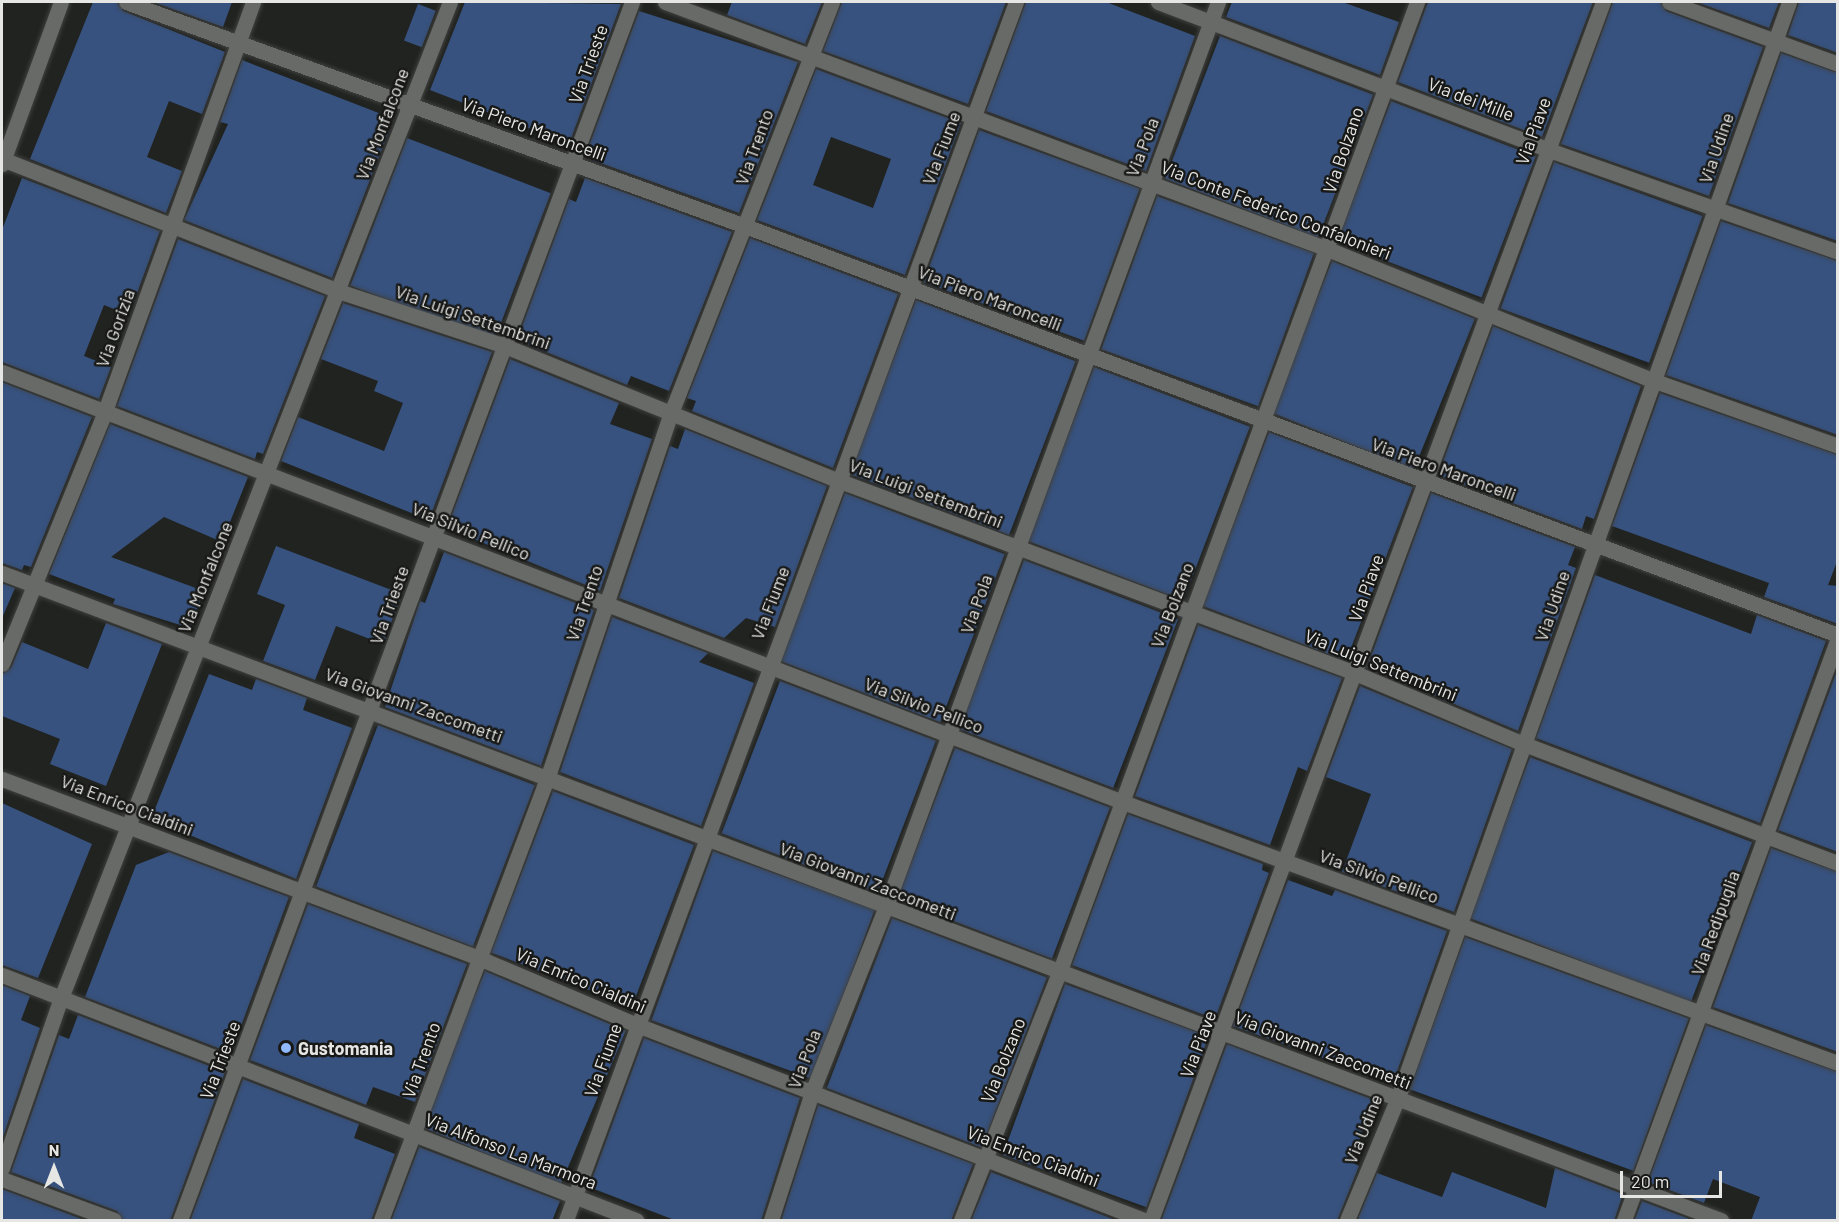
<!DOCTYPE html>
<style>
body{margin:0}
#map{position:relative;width:1839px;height:1222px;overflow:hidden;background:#212320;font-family:Barlow,sans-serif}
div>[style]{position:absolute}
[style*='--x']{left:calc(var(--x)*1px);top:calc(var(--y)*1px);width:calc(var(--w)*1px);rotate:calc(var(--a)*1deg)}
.building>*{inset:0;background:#37527f;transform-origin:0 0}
.roads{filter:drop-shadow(0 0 2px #40413f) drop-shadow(0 0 2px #40413f)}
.minor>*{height:15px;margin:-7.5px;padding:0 7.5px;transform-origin:7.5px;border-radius:7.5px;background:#686a68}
.dots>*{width:16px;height:16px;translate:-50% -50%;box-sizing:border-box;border:3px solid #181917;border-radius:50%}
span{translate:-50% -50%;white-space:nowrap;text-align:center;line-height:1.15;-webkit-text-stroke:5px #181917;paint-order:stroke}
.street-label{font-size:18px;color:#e6e7e5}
.poi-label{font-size:18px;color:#e6e7e5;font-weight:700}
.left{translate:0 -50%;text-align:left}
.frame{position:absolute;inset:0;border:3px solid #e6e7e5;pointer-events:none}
.north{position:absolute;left:24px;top:1138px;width:60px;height:60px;-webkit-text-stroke:4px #181917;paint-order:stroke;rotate:0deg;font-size:16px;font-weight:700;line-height:24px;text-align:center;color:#e6e7e5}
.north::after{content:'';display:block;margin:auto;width:21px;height:27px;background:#e6e7e5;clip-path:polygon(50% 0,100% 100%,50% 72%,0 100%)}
.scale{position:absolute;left:1620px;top:1171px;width:102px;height:27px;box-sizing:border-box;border:3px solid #e6e7e5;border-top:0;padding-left:8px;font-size:18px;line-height:21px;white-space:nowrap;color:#e6e7e5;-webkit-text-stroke:4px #181917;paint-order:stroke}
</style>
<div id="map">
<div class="building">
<i style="clip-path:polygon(93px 2px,117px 2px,123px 11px,225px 52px,202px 114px,169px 101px,147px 157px,182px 171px,166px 213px,30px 159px)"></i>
<i style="clip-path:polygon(153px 2px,232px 2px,223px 27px)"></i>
<i style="clip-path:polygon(465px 2px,621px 4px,569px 144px,430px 90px)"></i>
<i style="clip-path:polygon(732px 2px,822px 2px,805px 44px,727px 15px)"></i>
<i style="clip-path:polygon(842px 2px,1006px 2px,968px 104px,823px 51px)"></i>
<i style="clip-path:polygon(1026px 2px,1106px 2px,1195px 36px,1146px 171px,986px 111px)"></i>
<i style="clip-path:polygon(1232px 2px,1342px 2px,1399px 22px,1380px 75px,1226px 17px)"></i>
<i style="clip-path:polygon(1428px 2px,1593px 2px,1542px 137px,1398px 82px)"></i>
<i style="clip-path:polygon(1613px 2px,1660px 2px,1666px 11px,1763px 47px,1709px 196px,1561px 144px)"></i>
<i style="clip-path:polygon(1696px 2px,1779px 2px,1769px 28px)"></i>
<i style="clip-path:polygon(1799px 2px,1838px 2px,1838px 53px,1788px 35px)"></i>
<i style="left:418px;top:4px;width:19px;height:39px;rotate:21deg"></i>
<i style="clip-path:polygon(639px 11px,798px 62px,739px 213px,592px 160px,594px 154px,587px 151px)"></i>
<i style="left:1220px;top:36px;width:164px;height:153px;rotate:21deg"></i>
<i style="clip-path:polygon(1781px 53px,1838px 73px,1838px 241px,1728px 203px)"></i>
<i style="clip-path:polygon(242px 60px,389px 117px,384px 129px,389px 131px,332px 278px,184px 220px,228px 124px,220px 122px)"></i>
<i style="clip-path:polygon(evenodd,816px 69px,961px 123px,905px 275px,757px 220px,816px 69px,831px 137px,891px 159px,873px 208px,813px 185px,831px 137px)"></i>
<i style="left:1391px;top:101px;width:155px;height:151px;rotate:21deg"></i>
<i style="left:979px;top:130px;width:171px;height:162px;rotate:20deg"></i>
<i style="left:407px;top:138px;width:154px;height:158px;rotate:21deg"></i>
<i style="left:1554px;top:162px;width:158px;height:156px;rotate:20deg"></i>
<i style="clip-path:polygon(22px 178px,160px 231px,129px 315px,104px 305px,84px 356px,111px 367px,99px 399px,2px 362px,2px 230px)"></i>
<i style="clip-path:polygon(585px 178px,732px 232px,669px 391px,631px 376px,627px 385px,517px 340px,569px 199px,576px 202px)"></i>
<i style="left:1157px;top:196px;width:167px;height:163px;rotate:20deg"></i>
<i style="clip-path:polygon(1721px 221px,1838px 261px,1838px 435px,1666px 375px)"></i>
<i style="clip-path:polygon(750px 238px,898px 294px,833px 468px,692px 411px,696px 401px,687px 398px)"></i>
<i style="clip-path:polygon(178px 239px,325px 296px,263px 454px,257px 452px,255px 459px,117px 406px)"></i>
<i style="left:1332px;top:261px;width:154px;height:163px;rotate:22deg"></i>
<i style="left:916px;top:300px;width:171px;height:186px;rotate:21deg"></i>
<i style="clip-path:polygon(343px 303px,492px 352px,429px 520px,281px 461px,298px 417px,384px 451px,403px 403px,374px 391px,378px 381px,321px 359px)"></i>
<i style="clip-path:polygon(1493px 326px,1641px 386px,1594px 519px,1586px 516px,1582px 529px,1438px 475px)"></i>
<i style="clip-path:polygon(510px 359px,619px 403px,610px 424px,652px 439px,600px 591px,447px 528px)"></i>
<i style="left:1094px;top:367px;width:167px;height:186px;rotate:21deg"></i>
<i style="clip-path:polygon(2px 382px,92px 417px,31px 567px,24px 565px,22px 570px,2px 563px)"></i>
<i style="clip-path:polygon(1660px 393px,1838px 455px,1838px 559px,1828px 585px,1838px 586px,1838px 624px,1764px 597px,1769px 583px,1612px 526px)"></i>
<i style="clip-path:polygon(110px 424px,248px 477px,222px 542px,164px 517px,111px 557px,204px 591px,190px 628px,113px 604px,115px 599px,49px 574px)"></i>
<i style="clip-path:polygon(685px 429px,827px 486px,775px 627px,746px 618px,724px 638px,619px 598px,670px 446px,678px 449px)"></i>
<i style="left:1269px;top:432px;width:154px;height:186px;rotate:21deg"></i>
<i style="left:845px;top:493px;width:171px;height:180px;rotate:21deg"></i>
<i style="clip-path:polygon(1431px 493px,1575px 547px,1568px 565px,1576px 568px,1518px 731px,1367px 667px)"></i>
<i style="clip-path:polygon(276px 546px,402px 594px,383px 644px,336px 626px,315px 680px,263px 661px,285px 605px,257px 594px)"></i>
<i style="clip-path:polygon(444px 552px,594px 610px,541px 766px,385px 707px,420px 601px,425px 603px)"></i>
<i style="left:1024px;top:560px;width:165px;height:181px;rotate:21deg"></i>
<i style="clip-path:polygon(1595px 575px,1751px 634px,1757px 615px,1826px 641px,1760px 823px,1536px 738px)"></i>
<i style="clip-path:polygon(2px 583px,15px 588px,2px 618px)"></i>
<i style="clip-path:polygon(612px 617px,708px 653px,699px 662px,754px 683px,701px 826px,560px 772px)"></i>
<i style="clip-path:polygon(106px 623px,162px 644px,106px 786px,50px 764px,60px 739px,2px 716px,2px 674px,11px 668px,22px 642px,88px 669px)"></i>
<i style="clip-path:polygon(1198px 625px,1342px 678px,1307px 771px,1298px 767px,1270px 845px,1135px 796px)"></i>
<i style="clip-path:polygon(1838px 668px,1838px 852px,1778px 830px)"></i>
<i style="clip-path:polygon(209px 674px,252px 690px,256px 679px,307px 698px,303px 710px,352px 728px,296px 879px,151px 819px)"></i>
<i style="left:780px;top:681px;width:167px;height:163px;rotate:21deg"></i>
<i style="clip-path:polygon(1360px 686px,1512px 749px,1454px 912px,1342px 872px,1371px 794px,1326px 777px)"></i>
<i style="left:378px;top:725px;width:168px;height:173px;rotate:21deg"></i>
<i style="left:955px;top:748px;width:166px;height:162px;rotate:21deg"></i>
<i style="left:1530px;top:757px;width:238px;height:172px;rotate:21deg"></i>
<i style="left:553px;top:791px;width:151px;height:173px;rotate:21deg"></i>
<i style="clip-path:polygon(2px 803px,92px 844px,38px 978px,2px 965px)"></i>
<i style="clip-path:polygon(1128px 814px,1263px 864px,1262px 870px,1269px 873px,1215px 1019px,1072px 965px)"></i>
<i style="clip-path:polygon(1771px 848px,1838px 872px,1838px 1052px,1713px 1007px)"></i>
<i style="left:713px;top:851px;width:172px;height:180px;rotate:20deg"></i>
<i style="clip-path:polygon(169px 852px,289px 897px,231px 1053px,85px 997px,136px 865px)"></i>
<i style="clip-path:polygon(1288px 880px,1332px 896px,1335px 890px,1447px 931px,1393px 1083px,1233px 1026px)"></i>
<i style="clip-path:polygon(308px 904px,467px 964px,415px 1102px,373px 1087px,366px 1105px,250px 1060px)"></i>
<i style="left:892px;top:918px;width:166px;height:182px;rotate:21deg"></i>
<i style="left:1465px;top:937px;width:238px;height:162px;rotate:20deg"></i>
<i style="left:485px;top:971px;width:153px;height:168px;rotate:23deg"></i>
<i style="left:1065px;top:984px;width:153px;height:182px;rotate:20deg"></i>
<i style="clip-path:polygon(2px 985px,30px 996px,21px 1020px,40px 1028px,2px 1140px)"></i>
<i style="clip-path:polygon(78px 1015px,225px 1072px,170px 1221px,123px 1221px,117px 1211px,11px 1172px,59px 1035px,69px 1039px)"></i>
<i style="clip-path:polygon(1706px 1025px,1838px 1072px,1838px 1221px,1751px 1221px,1760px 1197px,1713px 1179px,1704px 1203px,1648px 1182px)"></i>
<i style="clip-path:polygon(644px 1038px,800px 1098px,761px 1221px,677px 1221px,589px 1187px)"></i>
<i style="clip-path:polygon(1227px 1044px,1374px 1100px,1351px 1162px,1359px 1166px,1337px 1221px,1161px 1221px)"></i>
<i style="clip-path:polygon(243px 1079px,359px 1124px,354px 1138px,395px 1154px,371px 1221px,190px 1221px)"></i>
<i style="clip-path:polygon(818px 1105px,973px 1164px,951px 1221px,781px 1221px)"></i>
<i style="clip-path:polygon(419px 1147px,560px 1201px,552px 1221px,391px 1221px)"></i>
<i style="clip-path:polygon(1555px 1168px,1623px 1194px,1614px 1221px,1357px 1221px,1377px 1173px,1442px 1197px,1452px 1172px,1546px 1208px)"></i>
<i style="clip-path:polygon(991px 1172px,1118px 1221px,971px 1221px)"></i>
<i style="clip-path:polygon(2px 1189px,87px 1221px,2px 1221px)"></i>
<i style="clip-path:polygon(1642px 1201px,1695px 1221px,1634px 1221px)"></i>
</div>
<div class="roads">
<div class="minor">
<i style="--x:126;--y:2;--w:658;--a:19.89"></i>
<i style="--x:745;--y:226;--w:1167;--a:20.52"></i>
<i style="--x:665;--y:2;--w:710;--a:20.45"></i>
<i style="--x:1330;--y:250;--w:347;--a:22"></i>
<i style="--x:1652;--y:380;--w:197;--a:19.5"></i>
<i style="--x:1158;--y:2;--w:415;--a:20.7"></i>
<i style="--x:1546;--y:149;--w:310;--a:19.4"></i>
<i style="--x:1669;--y:2;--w:180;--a:20.1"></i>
<i style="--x:2;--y:159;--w:361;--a:21.4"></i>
<i style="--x:338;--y:291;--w:176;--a:18.2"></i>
<i style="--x:505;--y:346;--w:358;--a:22"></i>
<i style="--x:837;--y:480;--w:553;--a:20.43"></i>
<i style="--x:1355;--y:673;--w:183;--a:22.8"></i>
<i style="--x:1524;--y:744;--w:336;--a:20.8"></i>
<i style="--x:2;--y:164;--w:172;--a:-70"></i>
<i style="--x:2;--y:372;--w:1197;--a:20.99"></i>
<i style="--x:1120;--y:801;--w:764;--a:20.05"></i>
<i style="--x:2;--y:573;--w:1837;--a:20.63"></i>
<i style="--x:2;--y:664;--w:273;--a:-67.8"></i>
<i style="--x:105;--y:411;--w:435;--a:-70.1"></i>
<i style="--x:2;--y:779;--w:509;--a:20.57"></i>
<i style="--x:479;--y:958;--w:172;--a:23"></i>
<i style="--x:637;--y:1025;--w:543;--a:21.04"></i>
<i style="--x:2;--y:975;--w:680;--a:21.13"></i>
<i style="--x:2;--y:1168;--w:180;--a:-70.9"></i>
<i style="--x:61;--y:998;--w:1069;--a:-68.67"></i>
<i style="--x:2;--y:1179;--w:119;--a:20.1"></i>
<i style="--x:180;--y:1220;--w:1299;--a:-69.64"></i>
<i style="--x:381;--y:1220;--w:474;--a:-69.4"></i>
<i style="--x:548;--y:776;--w:383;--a:-71.3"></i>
<i style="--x:671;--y:413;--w:441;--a:-68.6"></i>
<i style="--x:566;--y:1220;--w:1298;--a:-69.72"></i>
<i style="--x:771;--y:1220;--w:134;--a:-72.2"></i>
<i style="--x:812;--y:1092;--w:197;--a:-68.3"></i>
<i style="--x:885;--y:909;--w:966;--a:-69.84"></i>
<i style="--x:961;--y:1220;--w:266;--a:-68.4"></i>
<i style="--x:1059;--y:973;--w:1035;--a:-69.76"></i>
<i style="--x:1151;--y:1220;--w:1299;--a:-69.64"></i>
<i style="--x:1347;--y:1220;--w:130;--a:-67.4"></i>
<i style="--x:1397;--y:1100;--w:1166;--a:-70.35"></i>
<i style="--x:1624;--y:1220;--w:620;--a:-69.81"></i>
</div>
</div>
<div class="dots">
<i style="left:286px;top:1048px;background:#8fb8fd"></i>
</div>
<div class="street-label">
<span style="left:588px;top:64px;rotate:-70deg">Via Trieste</span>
<span style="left:1471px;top:99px;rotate:21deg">Via dei Mille</span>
<span style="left:382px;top:124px;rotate:-69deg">Via Monfalcone</span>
<span style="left:534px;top:129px;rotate:20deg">Via Piero Maroncelli</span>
<span style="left:1533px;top:131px;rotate:-70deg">Via Piave</span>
<span style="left:754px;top:147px;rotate:-70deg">Via Trento</span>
<span style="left:1142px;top:147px;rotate:-69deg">Via Pola</span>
<span style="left:941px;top:148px;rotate:-69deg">Via Fiume</span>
<span style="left:1716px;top:148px;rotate:-71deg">Via Udine</span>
<span style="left:1343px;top:150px;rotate:-71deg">Via Bolzano</span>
<span style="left:1276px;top:210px;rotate:21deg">Via Conte Federico Confalonieri</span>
<span style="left:990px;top:298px;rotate:21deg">Via Piero Maroncelli</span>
<span style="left:473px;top:317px;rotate:19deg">Via Luigi Settembrini</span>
<span style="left:115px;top:328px;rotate:-70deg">Via Gorizia</span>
<span style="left:1444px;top:469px;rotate:20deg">Via Piero Maroncelli</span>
<span style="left:926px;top:493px;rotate:21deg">Via Luigi Settembrini</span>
<span style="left:471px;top:531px;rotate:22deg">Via Silvio Pellico</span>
<span style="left:205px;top:577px;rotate:-68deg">Via Monfalcone</span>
<span style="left:1366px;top:588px;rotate:-70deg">Via Piave</span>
<span style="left:584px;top:603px;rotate:-71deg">Via Trento</span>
<span style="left:770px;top:603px;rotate:-69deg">Via Fiume</span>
<span style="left:976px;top:604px;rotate:-70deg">Via Pola</span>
<span style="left:389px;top:605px;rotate:-70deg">Via Trieste</span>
<span style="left:1172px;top:605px;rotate:-69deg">Via Bolzano</span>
<span style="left:1552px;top:606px;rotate:-71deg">Via Udine</span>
<span style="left:1381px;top:665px;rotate:22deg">Via Luigi Settembrini</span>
<span style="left:414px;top:705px;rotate:20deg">Via Giovanni Zaccometti</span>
<span style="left:924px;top:705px;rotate:21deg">Via Silvio Pellico</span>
<span style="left:127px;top:805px;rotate:21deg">Via Enrico Cialdini</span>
<span style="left:1379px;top:876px;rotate:20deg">Via Silvio Pellico</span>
<span style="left:868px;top:881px;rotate:21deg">Via Giovanni Zaccometti</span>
<span style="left:1715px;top:923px;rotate:-70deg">Via Redipuglia</span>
<span style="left:581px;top:980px;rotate:23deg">Via Enrico Cialdini</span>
<span style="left:1198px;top:1044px;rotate:-69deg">Via Piave</span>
<span style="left:1323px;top:1050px;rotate:21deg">Via Giovanni Zaccometti</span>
<span style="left:804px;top:1059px;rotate:-69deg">Via Pola</span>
<span style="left:220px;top:1060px;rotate:-69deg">Via Trieste</span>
<span style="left:421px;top:1060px;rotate:-70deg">Via Trento</span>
<span style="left:603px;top:1060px;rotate:-70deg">Via Fiume</span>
<span style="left:1003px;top:1060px;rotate:-68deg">Via Bolzano</span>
<span style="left:1363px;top:1129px;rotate:-68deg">Via Udine</span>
<span style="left:511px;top:1151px;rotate:21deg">Via Alfonso La Marmora</span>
<span style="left:1033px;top:1156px;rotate:21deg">Via Enrico Cialdini</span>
</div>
<div class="poi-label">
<span class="left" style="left:298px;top:1048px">Gustomania</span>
</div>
<div class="frame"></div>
<div class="north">N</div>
<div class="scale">20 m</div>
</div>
